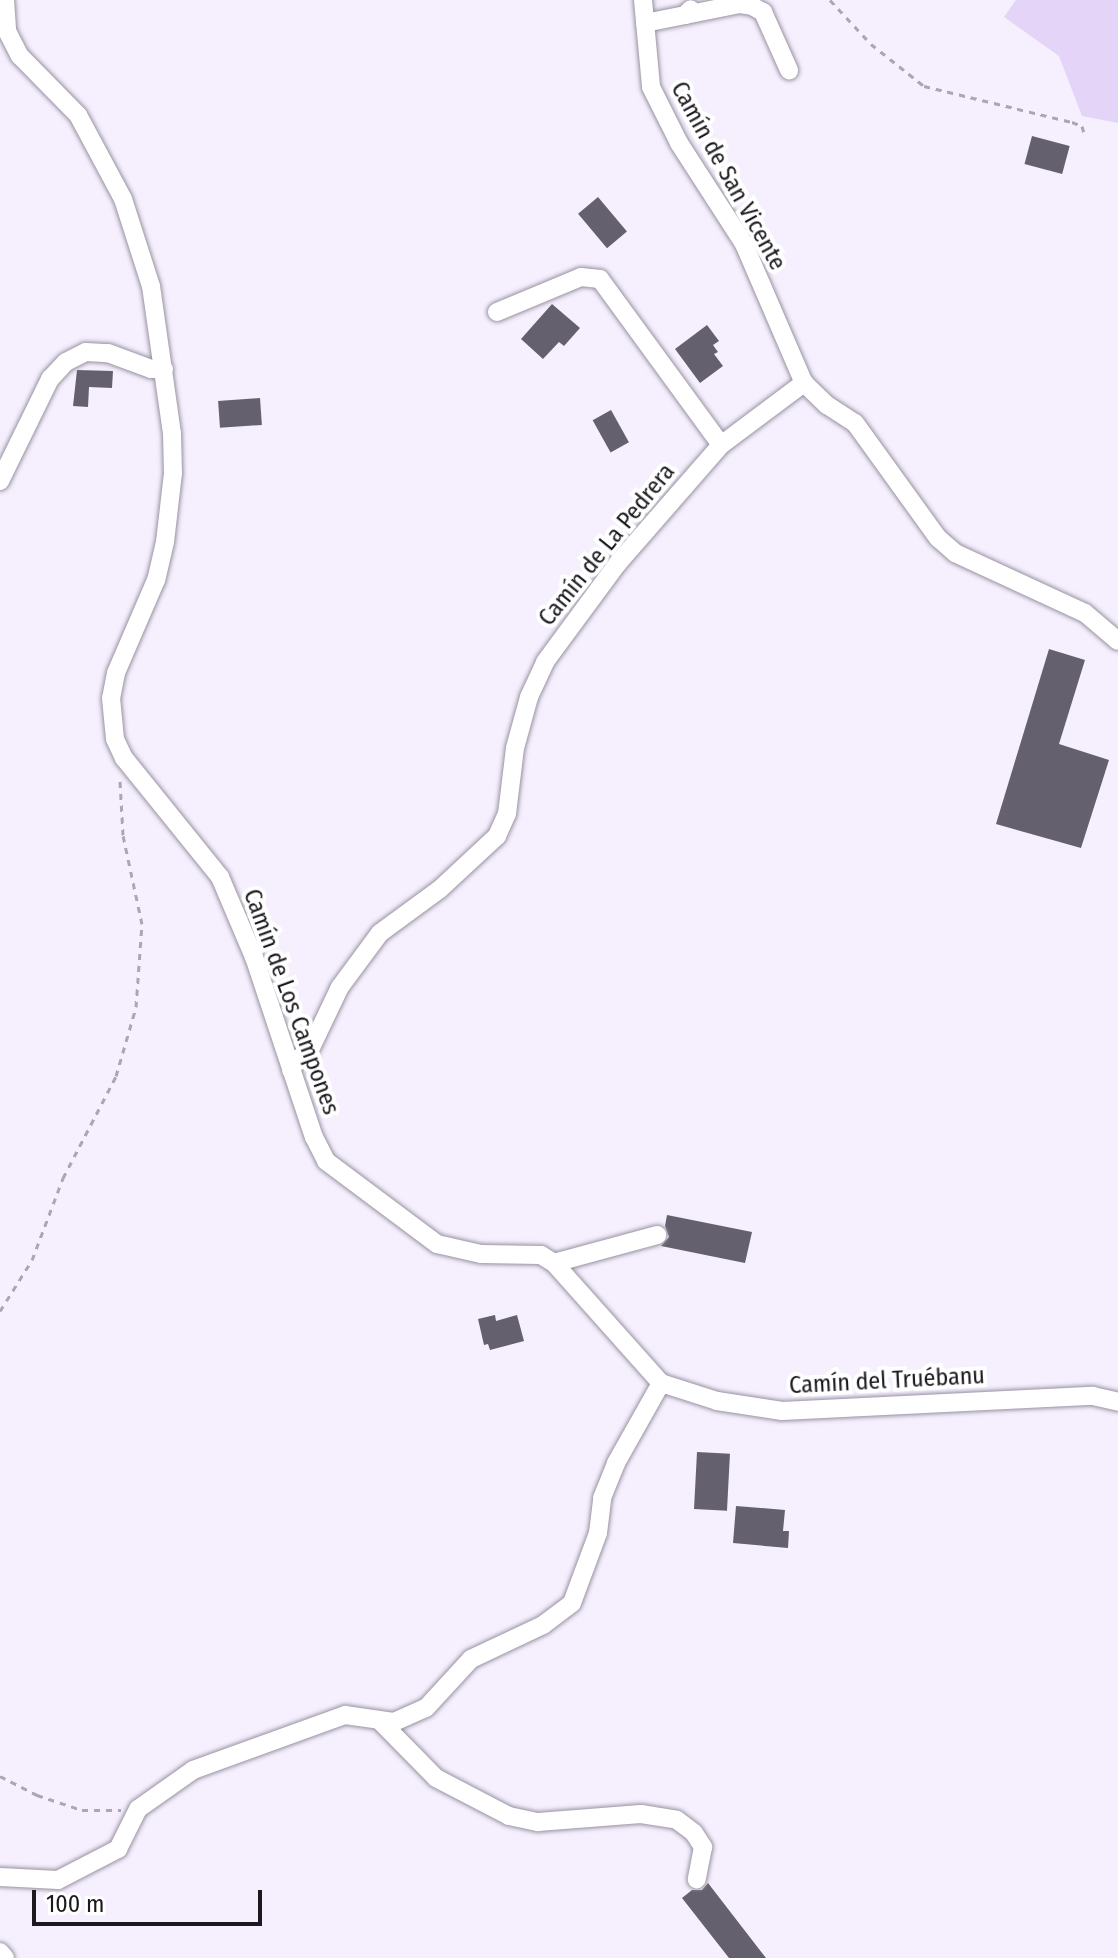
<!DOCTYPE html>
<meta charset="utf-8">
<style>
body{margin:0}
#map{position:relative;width:1118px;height:1958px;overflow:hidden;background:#f5effe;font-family:"Fira Sans Condensed",sans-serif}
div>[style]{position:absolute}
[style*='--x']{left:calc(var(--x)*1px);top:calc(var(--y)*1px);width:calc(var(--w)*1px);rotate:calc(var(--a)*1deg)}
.green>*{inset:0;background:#e3d4f8}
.building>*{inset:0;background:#65606d;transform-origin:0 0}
.path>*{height:3px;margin-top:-1.5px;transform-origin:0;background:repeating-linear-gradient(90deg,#aba6b2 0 6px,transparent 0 12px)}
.roads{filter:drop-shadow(0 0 2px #9892a0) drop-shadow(0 0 2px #9892a0)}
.minor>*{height:18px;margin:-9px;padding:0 9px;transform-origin:9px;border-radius:9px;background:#fff}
span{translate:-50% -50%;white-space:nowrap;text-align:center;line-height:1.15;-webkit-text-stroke:8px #fff;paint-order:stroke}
.street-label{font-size:24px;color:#1b191e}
.scale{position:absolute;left:32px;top:1890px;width:230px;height:36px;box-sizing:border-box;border:4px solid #1b191e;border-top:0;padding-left:10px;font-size:24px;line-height:28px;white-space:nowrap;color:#1b191e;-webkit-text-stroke:6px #fff;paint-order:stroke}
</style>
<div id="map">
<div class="green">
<i style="clip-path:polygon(1016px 0,1118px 0,1118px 123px,1082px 116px,1059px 56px,1004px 17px)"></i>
</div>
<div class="building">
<i style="left:1032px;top:136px;width:39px;height:29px;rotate:15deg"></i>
<i style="left:598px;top:197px;width:45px;height:26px;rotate:50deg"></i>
<i style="clip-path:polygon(552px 304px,580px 328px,564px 346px,559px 342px,543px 359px,521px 339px)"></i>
<i style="clip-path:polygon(707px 325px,719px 341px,713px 345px,718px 352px,714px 354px,723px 366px,700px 383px,675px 349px)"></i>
<i style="clip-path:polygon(77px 370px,113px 371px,112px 388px,89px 387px,88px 407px,73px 406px)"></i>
<i style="left:260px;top:398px;width:27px;height:42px;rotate:86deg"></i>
<i style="left:611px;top:410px;width:37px;height:21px;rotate:61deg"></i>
<i style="clip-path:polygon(1049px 649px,1085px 660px,1059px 744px,1109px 760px,1081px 848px,996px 824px)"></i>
<i style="clip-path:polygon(667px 1215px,752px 1232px,745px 1263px,661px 1246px,669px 1237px,665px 1226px)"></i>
<i style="clip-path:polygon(495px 1315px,496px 1321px,517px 1315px,524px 1341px,490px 1350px,488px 1344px,484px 1345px,478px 1319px)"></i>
<i style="left:697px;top:1452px;width:33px;height:57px;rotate:3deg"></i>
<i style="clip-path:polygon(736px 1506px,785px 1510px,783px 1531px,789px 1531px,788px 1548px,733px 1543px)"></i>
<i style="clip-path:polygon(708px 1883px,766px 1958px,729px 1958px,682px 1898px,692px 1890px,702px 1890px)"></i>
</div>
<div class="path">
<i style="--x:830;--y:0;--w:60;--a:47"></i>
<i style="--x:871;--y:44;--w:68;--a:38.4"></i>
<i style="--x:924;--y:86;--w:152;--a:13.7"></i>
<i style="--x:1072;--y:122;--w:11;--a:22"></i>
<i style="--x:1082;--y:126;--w:7;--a:74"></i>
<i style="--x:0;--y:1311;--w:60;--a:-57.9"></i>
<i style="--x:32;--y:1260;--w:88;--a:-69.3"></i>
<i style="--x:63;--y:1178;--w:115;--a:-62.5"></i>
<i style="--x:116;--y:1076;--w:72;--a:-73.8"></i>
<i style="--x:136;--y:1007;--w:83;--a:-85.9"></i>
<i style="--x:142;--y:924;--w:91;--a:-102.1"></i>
<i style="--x:123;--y:835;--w:54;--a:-93.2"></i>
<i style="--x:0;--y:1776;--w:42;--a:27.2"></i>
<i style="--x:37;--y:1795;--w:47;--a:18.4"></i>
<i style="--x:82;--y:1810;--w:39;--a:0"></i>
</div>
<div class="roads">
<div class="minor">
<i style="--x:5;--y:0;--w:31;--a:86"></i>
<i style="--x:7;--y:31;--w:28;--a:63"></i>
<i style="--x:20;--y:56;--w:83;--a:45.5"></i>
<i style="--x:78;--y:115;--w:95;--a:61.8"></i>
<i style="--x:123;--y:199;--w:91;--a:72.2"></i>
<i style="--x:151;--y:286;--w:148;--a:81.9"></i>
<i style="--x:172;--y:433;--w:40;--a:88.6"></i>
<i style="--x:173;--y:473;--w:69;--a:96.6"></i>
<i style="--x:165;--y:542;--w:39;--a:103"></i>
<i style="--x:156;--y:580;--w:101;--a:113.3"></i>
<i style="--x:116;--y:673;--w:25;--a:101"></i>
<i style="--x:111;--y:698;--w:41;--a:84.4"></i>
<i style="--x:115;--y:739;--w:21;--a:65"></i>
<i style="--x:124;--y:758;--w:153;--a:51.1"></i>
<i style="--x:220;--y:877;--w:87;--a:67"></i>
<i style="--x:254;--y:957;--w:190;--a:71.6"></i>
<i style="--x:314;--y:1137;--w:27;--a:63"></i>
<i style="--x:326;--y:1161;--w:139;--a:36.8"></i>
<i style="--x:437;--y:1244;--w:45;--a:12.8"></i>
<i style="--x:481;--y:1254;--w:60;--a:1"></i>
<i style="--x:541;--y:1255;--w:15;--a:32"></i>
<i style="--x:554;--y:1263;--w:161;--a:48.3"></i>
<i style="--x:643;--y:0;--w:87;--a:84.7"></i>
<i style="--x:651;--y:87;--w:63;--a:63.4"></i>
<i style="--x:679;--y:143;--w:120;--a:57.2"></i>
<i style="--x:744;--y:244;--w:151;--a:66.7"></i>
<i style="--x:804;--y:383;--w:32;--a:44"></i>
<i style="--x:827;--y:405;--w:33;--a:33"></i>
<i style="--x:855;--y:423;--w:142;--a:54.2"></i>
<i style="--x:938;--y:538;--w:23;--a:41"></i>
<i style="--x:955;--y:553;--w:143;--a:24.8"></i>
<i style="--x:1085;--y:613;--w:43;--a:40.3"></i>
<i style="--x:685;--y:15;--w:56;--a:-11.3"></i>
<i style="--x:740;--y:4;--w:12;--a:9"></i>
<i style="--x:752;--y:6;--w:13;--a:29"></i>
<i style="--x:763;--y:12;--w:64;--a:65.9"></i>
<i style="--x:645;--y:23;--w:41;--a:-11.3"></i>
<i style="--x:685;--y:15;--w:8;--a:-45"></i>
<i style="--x:497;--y:312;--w:91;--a:-22.6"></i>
<i style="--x:581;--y:277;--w:19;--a:6"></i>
<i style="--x:600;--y:279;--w:205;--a:53.9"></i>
<i style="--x:0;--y:481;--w:114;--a:-63.9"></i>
<i style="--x:50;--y:379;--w:23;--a:-47"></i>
<i style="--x:66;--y:362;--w:22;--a:-27"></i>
<i style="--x:86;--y:352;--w:22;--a:3"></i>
<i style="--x:108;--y:353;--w:46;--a:20.4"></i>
<i style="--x:151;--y:369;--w:13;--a:0"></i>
<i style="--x:291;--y:1070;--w:13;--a:-61"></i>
<i style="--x:297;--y:1059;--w:12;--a:-24"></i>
<i style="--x:308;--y:1054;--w:74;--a:-64.5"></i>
<i style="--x:340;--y:987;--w:67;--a:-53.5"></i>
<i style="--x:380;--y:933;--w:74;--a:-36.3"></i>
<i style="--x:440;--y:889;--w:78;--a:-42.9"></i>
<i style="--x:497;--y:836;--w:24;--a:-66"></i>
<i style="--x:507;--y:814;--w:66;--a:-83.1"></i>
<i style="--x:515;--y:748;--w:53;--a:-74.6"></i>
<i style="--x:529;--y:697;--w:38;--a:-65"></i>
<i style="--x:545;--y:662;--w:123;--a:-53.6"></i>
<i style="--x:618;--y:563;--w:157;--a:-48.9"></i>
<i style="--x:721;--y:445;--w:104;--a:-36.8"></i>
<i style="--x:554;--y:1263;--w:107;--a:-15.2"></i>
<i style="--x:661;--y:1383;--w:59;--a:17.8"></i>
<i style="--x:717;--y:1401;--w:66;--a:8.7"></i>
<i style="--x:782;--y:1411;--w:311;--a:-2.8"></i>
<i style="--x:1093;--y:1396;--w:26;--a:13"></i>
<i style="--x:380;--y:1721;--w:80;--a:45.5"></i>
<i style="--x:436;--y:1778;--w:82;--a:27.5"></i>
<i style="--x:509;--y:1816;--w:30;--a:12"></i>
<i style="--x:538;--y:1822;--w:103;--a:-4.4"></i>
<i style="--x:641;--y:1814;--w:36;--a:9"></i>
<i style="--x:677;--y:1820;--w:21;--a:37"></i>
<i style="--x:694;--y:1833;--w:17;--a:57"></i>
<i style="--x:703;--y:1847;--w:33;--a:101"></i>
<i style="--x:0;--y:1877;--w:58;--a:3"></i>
<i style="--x:58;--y:1880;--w:68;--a:-27.3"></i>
<i style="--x:118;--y:1849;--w:45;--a:-63.4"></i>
<i style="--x:138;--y:1809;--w:67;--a:-35.3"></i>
<i style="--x:193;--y:1770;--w:162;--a:-19.9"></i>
<i style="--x:345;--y:1715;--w:49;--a:8.1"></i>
<i style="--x:394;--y:1722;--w:35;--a:-24"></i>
<i style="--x:426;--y:1708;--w:67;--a:-47.4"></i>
<i style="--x:471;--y:1659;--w:80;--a:-25.3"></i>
<i style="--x:543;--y:1625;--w:36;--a:-37"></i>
<i style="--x:572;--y:1603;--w:75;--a:-69.6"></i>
<i style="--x:598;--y:1533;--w:35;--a:-83"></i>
<i style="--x:602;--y:1498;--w:38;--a:-68"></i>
<i style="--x:616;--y:1463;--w:92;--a:-60.6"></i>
<i style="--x:0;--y:1952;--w:8;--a:50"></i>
</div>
</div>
<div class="street-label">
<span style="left:728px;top:176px;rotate:61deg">Camín de San Vicente</span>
<span style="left:607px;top:545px;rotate:-51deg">Camín de La Pedrera</span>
<span style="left:291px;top:1002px;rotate:70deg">Camín de Los Campones</span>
<span style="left:887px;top:1381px;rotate:-3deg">Camín del Truébanu</span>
</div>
<div class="scale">100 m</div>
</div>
